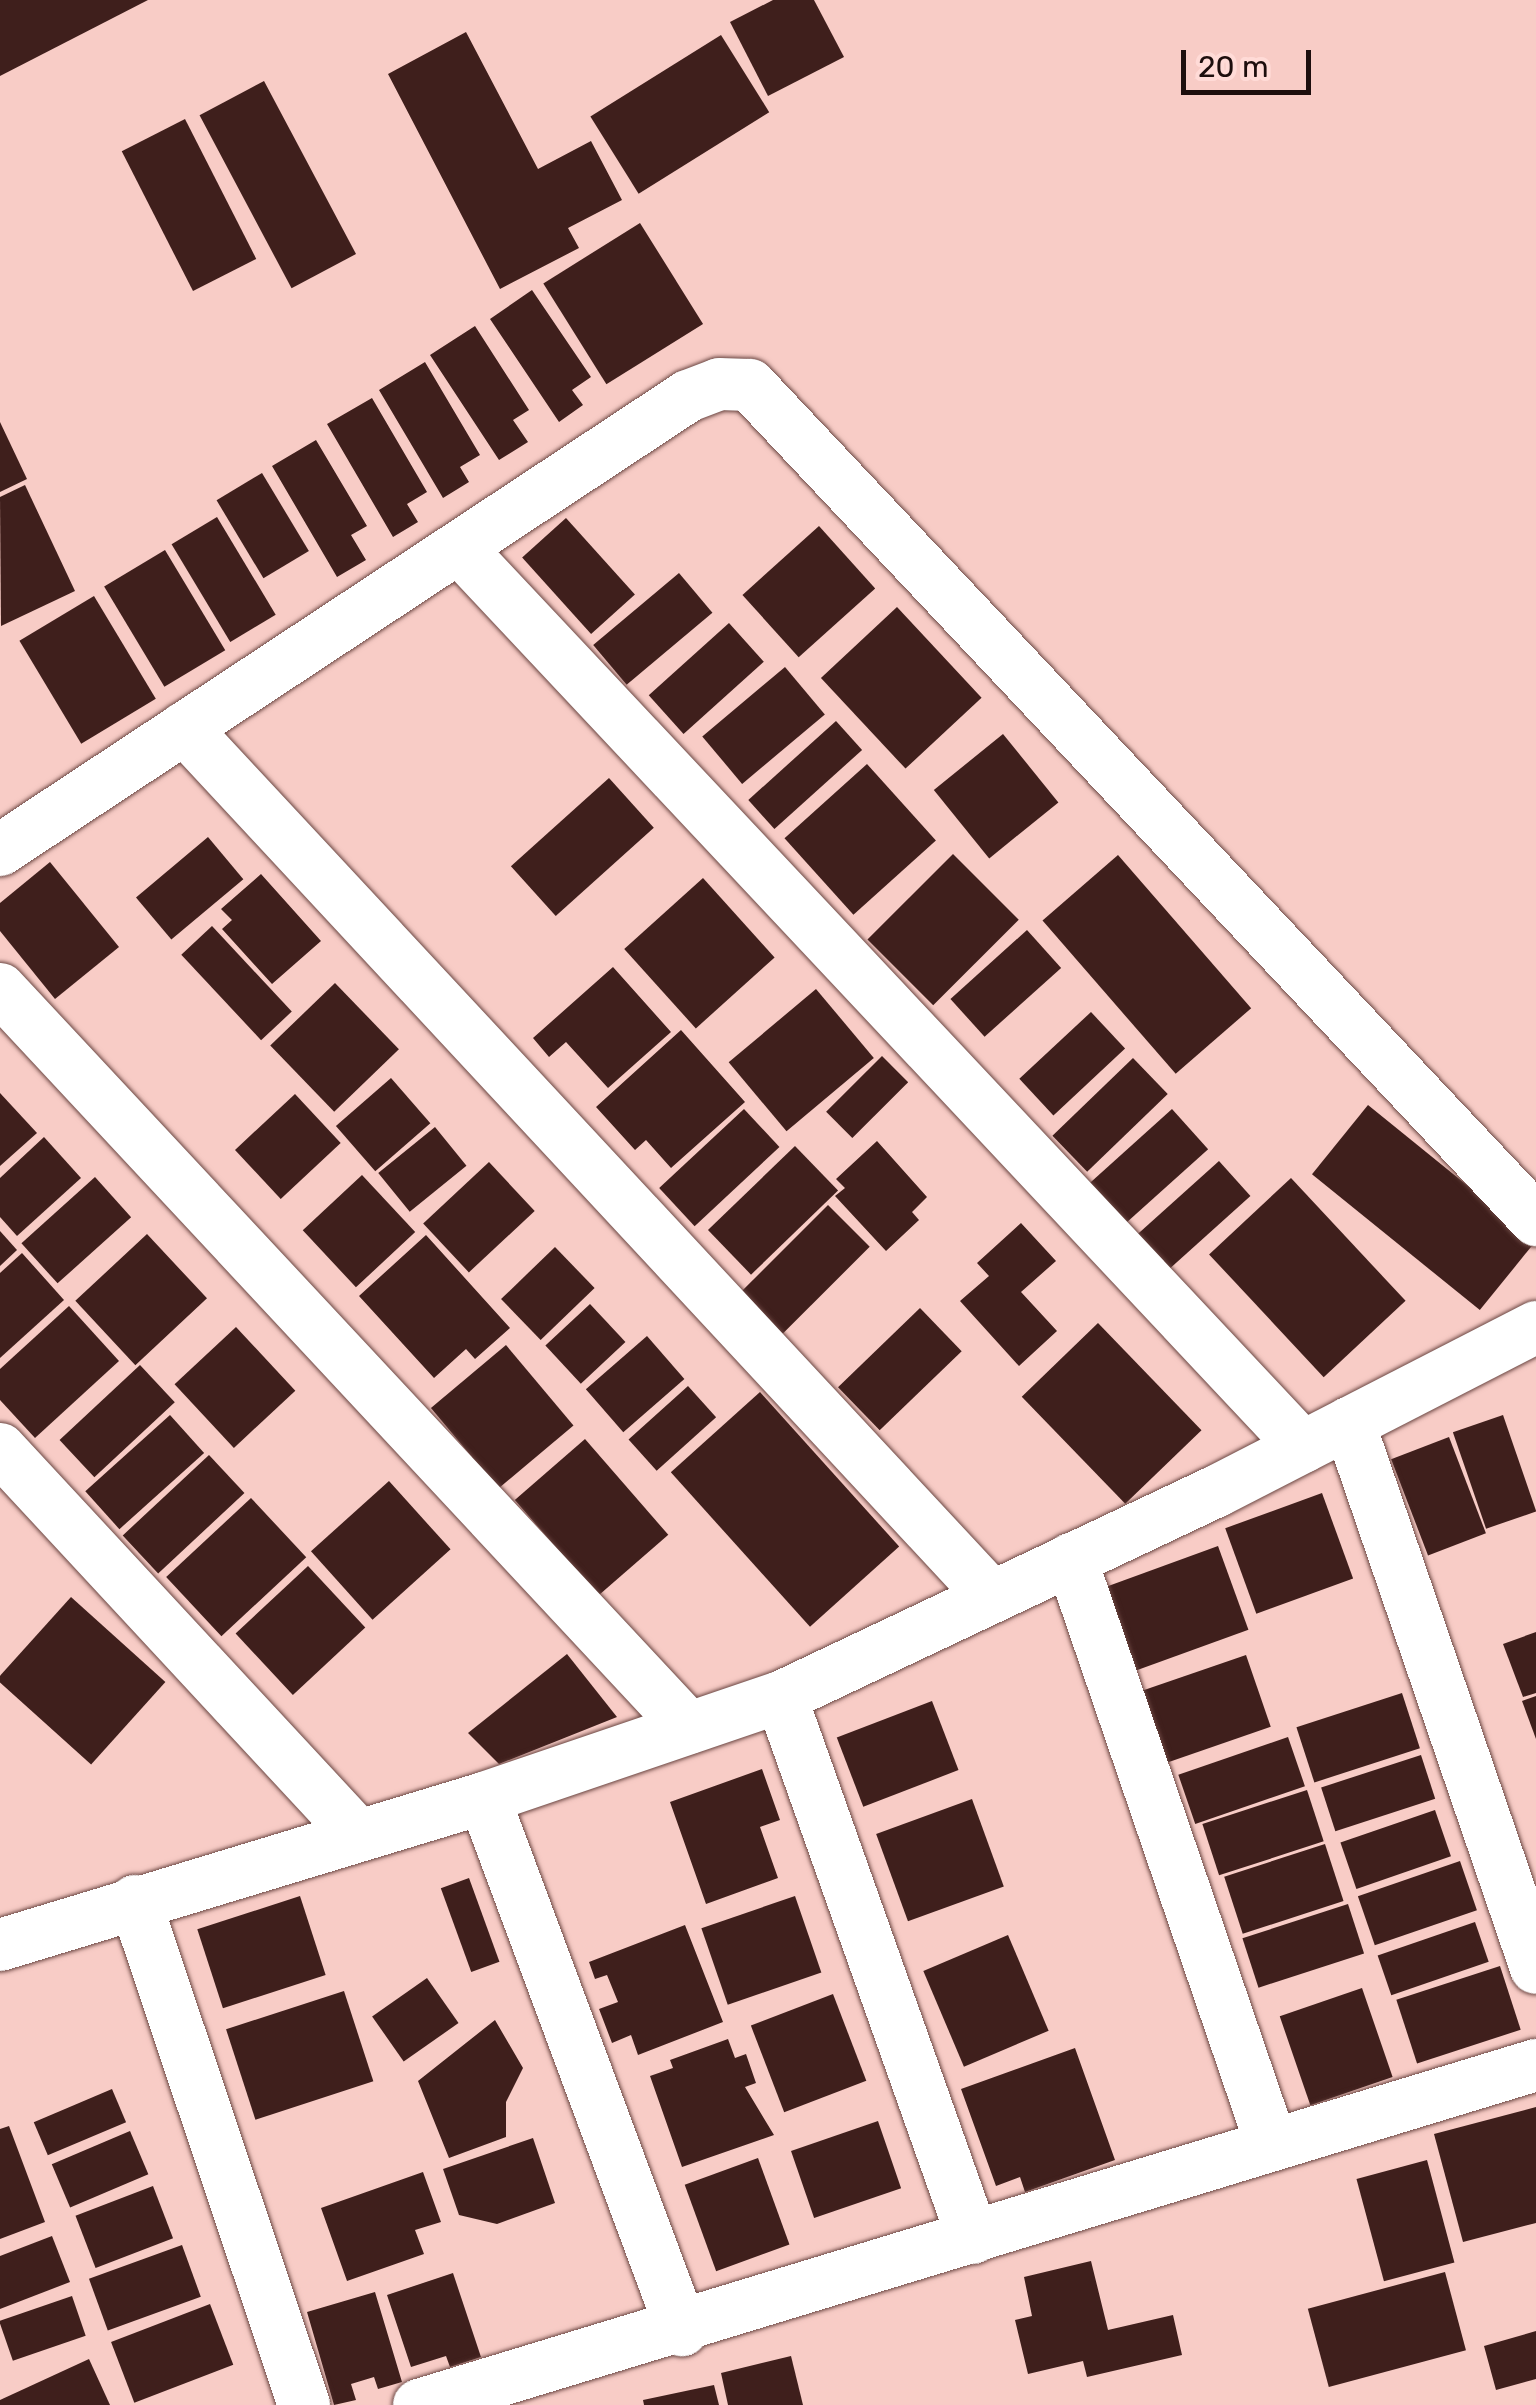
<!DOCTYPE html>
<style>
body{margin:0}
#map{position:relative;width:1536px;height:2405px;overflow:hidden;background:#f8ccc6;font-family:Rubik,sans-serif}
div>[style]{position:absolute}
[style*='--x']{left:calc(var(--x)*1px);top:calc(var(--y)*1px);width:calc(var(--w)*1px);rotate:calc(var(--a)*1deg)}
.building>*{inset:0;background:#3f1f1c;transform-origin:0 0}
.roads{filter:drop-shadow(0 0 2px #6a4642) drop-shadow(0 0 2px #6a4642)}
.minor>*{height:52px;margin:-26px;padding:0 26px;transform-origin:26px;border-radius:26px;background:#fff}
span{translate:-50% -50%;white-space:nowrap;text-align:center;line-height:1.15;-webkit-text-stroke:10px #ffdbd7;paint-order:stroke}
.scale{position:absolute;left:1181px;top:50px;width:130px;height:45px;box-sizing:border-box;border:5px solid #1d0e0d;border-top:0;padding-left:12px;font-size:30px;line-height:35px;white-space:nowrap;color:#1d0e0d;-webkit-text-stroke:8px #ffdbd7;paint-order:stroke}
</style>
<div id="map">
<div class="building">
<i style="clip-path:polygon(0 0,148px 0,0 76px)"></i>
<i style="clip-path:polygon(773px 0,814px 0,844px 57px,768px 96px,730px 22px)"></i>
<i style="clip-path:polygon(466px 32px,538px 169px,591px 141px,622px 200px,568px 228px,579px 248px,500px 289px,388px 74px)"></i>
<i style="left:721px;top:35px;width:91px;height:154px;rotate:58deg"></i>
<i style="left:264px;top:81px;width:196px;height:73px;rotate:62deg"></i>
<i style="left:185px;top:119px;width:157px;height:71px;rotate:63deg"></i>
<i style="left:640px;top:223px;width:119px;height:114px;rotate:58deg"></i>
<i style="clip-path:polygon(532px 290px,591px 377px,572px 390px,583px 405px,559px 422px,490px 319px)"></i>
<i style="clip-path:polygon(475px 326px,529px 410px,513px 420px,528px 442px,499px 460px,430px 355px)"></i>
<i style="clip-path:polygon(425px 362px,480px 455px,460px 467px,469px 482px,443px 498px,379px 390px)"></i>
<i style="clip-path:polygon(372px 398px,427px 492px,407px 504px,418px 522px,393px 537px,327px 424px)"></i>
<i style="clip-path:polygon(0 422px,27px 479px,0 492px)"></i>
<i style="clip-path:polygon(316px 440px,367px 526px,351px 535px,366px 560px,337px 577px,272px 466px)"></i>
<i style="left:262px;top:473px;width:91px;height:53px;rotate:59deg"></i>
<i style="clip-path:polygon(25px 485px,75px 591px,1px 626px,0 497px)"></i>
<i style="left:217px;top:517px;width:114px;height:53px;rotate:59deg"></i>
<i style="left:566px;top:518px;width:103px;height:59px;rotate:48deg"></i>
<i style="left:819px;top:526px;width:84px;height:103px;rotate:48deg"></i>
<i style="left:165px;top:550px;width:117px;height:71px;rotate:59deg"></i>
<i style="left:679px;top:573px;width:52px;height:112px;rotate:50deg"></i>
<i style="left:94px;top:596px;width:120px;height:87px;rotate:59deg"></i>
<i style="left:897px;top:607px;width:124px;height:104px;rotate:47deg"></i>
<i style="left:729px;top:623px;width:52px;height:108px;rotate:48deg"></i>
<i style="left:785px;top:667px;width:62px;height:108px;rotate:50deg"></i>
<i style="left:836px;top:721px;width:39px;height:118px;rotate:48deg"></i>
<i style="left:1003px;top:734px;width:88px;height:89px;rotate:51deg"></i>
<i style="left:867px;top:764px;width:103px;height:111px;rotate:48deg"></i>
<i style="left:609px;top:778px;width:67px;height:132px;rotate:48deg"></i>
<i style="left:208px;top:837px;width:55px;height:94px;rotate:50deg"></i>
<i style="left:953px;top:854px;width:93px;height:121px;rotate:45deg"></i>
<i style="left:1118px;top:855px;width:203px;height:100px;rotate:49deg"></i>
<i style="clip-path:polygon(50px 862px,119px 947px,55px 999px,0 931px,0 903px)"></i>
<i style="clip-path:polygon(261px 874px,321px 941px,272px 984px,222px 929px,232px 920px,221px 909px)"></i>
<i style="left:703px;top:878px;width:107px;height:106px;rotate:48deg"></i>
<i style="left:212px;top:926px;width:117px;height:42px;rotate:47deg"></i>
<i style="left:1027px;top:930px;width:51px;height:103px;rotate:48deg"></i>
<i style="clip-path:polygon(613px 967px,671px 1032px,608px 1088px,566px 1042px,549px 1057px,533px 1038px)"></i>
<i style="left:335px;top:983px;width:92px;height:90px;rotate:46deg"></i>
<i style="left:816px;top:989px;width:90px;height:114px;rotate:50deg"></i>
<i style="left:1091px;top:1012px;width:50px;height:98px;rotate:47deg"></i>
<i style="clip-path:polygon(681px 1030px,745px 1102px,671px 1168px,646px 1140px,635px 1150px,596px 1107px)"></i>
<i style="left:882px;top:1056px;width:37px;height:79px;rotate:45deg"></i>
<i style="left:1133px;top:1058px;width:50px;height:112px;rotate:46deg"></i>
<i style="left:391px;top:1078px;width:60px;height:73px;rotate:49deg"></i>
<i style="clip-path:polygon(0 1093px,37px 1133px,0 1166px)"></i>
<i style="left:295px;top:1094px;width:67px;height:82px;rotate:47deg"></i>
<i style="left:1368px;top:1105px;width:216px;height:89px;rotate:39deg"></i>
<i style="left:744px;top:1109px;width:52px;height:116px;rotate:47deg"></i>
<i style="left:1172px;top:1109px;width:54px;height:121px;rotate:48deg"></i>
<i style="left:435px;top:1127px;width:50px;height:73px;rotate:51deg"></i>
<i style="clip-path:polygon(44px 1137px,81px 1178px,17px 1236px,0 1217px,0 1178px)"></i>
<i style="clip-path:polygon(877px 1141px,927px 1197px,912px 1212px,919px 1220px,886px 1251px,835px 1196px,845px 1188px,836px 1179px)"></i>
<i style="left:795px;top:1146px;width:62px;height:121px;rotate:46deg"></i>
<i style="left:1219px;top:1161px;width:47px;height:116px;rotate:48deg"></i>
<i style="left:489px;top:1162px;width:67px;height:90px;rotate:47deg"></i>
<i style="left:362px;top:1175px;width:78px;height:81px;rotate:47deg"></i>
<i style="left:95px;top:1177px;width:54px;height:99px;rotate:48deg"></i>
<i style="left:1291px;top:1178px;width:168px;height:112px;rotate:47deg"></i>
<i style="left:828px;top:1205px;width:59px;height:132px;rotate:45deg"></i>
<i style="clip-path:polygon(1021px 1223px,1056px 1261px,1021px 1292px,1057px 1331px,1019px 1366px,960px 1301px,989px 1276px,977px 1263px)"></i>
<i style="clip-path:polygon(0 1231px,17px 1250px,0 1266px)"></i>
<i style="left:147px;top:1234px;width:88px;height:98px;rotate:47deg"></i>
<i style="clip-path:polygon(426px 1235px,510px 1328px,475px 1359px,466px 1349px,434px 1378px,359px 1296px)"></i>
<i style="left:555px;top:1247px;width:57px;height:75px;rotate:46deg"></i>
<i style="clip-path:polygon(22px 1253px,64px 1300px,0 1358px,0 1273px)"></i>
<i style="left:590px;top:1304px;width:52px;height:61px;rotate:47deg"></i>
<i style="clip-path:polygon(69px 1306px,119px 1361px,35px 1438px,0 1400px,0 1369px)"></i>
<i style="left:920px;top:1308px;width:60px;height:114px;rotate:46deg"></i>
<i style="left:1098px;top:1323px;width:149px;height:106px;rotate:46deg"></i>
<i style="left:236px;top:1327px;width:87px;height:84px;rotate:47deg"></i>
<i style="left:647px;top:1336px;width:57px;height:81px;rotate:49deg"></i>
<i style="left:506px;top:1345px;width:105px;height:98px;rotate:50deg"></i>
<i style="left:140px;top:1365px;width:51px;height:110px;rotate:47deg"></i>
<i style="left:688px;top:1386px;width:42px;height:80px;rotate:48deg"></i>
<i style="left:760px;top:1392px;width:208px;height:120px;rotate:48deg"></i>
<i style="left:170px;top:1415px;width:51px;height:114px;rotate:48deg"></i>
<i style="left:1503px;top:1415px;width:102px;height:53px;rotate:71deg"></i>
<i style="left:1449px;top:1437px;width:103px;height:62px;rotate:69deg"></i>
<i style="left:585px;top:1439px;width:127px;height:93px;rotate:49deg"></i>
<i style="left:209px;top:1455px;width:52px;height:118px;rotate:47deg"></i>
<i style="left:389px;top:1481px;width:92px;height:105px;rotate:48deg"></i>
<i style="left:1322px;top:1493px;width:91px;height:103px;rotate:70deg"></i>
<i style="left:251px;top:1498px;width:81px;height:116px;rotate:47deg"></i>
<i style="left:1218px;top:1546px;width:89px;height:124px;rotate:70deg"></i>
<i style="left:308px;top:1566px;width:84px;height:99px;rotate:47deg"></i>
<i style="left:71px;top:1597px;width:127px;height:111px;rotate:42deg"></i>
<i style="clip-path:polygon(1536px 1632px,1536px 1693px,1523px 1697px,1503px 1644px)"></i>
<i style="clip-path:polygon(567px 1654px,617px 1717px,499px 1764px,468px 1733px)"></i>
<i style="left:1246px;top:1655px;width:76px;height:110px;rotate:71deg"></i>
<i style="left:1402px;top:1693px;width:58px;height:111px;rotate:72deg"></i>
<i style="clip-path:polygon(1536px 1696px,1536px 1739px,1522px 1701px)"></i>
<i style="left:932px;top:1701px;width:74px;height:102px;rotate:69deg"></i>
<i style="left:1288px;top:1737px;width:52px;height:116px;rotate:71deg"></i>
<i style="left:1421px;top:1755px;width:46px;height:105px;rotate:72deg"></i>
<i style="clip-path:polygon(762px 1769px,780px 1820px,760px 1827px,778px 1878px,706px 1904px,670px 1802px)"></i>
<i style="left:1307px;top:1790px;width:54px;height:110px;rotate:72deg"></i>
<i style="left:972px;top:1799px;width:93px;height:102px;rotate:70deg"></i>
<i style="left:1435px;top:1810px;width:49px;height:100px;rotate:71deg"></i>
<i style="left:1325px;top:1844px;width:60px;height:106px;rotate:72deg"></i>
<i style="left:1460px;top:1861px;width:52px;height:108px;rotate:71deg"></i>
<i style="left:469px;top:1878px;width:89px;height:30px;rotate:70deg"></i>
<i style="left:300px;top:1896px;width:83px;height:108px;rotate:72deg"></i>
<i style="left:795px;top:1896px;width:81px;height:99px;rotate:71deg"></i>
<i style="left:1348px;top:1904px;width:52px;height:111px;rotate:72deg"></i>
<i style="left:1475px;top:1922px;width:42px;height:103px;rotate:71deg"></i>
<i style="clip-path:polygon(685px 1925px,723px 2022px,638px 2055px,631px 2035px,612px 2043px,599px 2009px,618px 2002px,607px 1975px,595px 1979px,589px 1962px)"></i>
<i style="left:1008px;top:1935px;width:104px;height:92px;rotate:67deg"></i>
<i style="left:1500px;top:1966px;width:67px;height:109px;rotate:72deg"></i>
<i style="left:427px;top:1978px;width:55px;height:67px;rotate:55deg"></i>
<i style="left:1362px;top:1988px;width:94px;height:87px;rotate:71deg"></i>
<i style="left:344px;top:1991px;width:95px;height:124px;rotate:72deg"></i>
<i style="left:833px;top:1994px;width:93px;height:88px;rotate:69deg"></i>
<i style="clip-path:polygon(495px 2020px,523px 2068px,506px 2102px,506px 2137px,449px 2158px,418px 2081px)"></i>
<i style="clip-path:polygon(728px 2039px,735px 2058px,746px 2054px,756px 2083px,745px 2087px,774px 2135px,682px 2167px,650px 2076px,673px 2068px,670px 2060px)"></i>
<i style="clip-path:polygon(1075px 2048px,1115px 2160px,1025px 2192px,1020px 2177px,996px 2186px,961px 2089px)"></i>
<i style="left:112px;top:2089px;width:36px;height:85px;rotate:67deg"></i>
<i style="clip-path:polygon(1536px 2107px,1536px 2223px,1463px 2242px,1434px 2134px)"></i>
<i style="left:878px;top:2121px;width:71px;height:92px;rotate:71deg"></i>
<i style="clip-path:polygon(9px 2126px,45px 2222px,0 2239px,0 2129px)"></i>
<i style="left:130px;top:2131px;width:47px;height:85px;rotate:67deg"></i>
<i style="clip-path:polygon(533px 2138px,555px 2203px,497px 2224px,459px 2215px,443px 2169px)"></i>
<i style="left:758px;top:2158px;width:92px;height:78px;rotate:70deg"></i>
<i style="left:1427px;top:2160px;width:106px;height:73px;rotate:75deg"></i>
<i style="clip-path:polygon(423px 2172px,441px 2222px,415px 2230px,424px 2254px,347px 2281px,321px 2208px)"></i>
<i style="left:153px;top:2186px;width:56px;height:83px;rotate:69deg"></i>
<i style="clip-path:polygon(52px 2236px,70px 2282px,0 2309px,0 2256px)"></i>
<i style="left:182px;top:2245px;width:55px;height:99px;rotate:70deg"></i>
<i style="clip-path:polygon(1091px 2261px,1108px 2330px,1173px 2315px,1182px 2355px,1087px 2377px,1083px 2361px,1028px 2374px,1015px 2320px,1032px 2316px,1024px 2277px)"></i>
<i style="left:1445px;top:2272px;width:81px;height:142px;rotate:75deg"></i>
<i style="clip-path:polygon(453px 2273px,481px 2357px,450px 2367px,446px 2356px,411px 2367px,387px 2295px)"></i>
<i style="clip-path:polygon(375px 2292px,402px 2382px,378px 2389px,374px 2377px,351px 2384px,356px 2400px,334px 2405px,307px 2312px)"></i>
<i style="left:72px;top:2296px;width:42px;height:77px;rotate:71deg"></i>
<i style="left:210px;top:2304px;width:65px;height:106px;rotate:69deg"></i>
<i style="clip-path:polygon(1536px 2331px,1536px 2379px,1496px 2390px,1484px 2346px)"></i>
<i style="clip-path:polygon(791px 2356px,803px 2405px,728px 2405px,721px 2373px)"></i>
<i style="clip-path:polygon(89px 2359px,110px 2405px,0 2405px,0 2400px)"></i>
<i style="clip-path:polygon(714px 2385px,719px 2405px,644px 2405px,643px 2400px)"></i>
</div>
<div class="roads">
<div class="minor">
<i style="--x:459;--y:548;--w:1233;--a:46.81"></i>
<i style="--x:184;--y:728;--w:1187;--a:47.08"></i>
<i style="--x:0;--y:850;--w:824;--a:-33.42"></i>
<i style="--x:688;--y:396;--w:33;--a:-21"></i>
<i style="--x:719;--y:384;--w:31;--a:2"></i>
<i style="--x:750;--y:385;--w:1147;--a:46.73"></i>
<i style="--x:0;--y:989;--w:1010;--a:47.01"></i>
<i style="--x:1349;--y:1423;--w:576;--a:71.06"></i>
<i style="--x:0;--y:1449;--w:526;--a:47.16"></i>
<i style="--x:1071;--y:1559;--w:617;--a:71.1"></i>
<i style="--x:781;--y:1697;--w:574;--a:70.46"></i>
<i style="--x:484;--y:1798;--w:568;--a:69.59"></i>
<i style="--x:135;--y:1901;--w:532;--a:71.46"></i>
<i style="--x:0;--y:1945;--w:506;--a:-16.89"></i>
<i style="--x:484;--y:1798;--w:314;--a:-18.8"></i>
<i style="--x:781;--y:1697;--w:482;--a:-25.3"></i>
<i style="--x:1217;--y:1491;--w:359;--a:-27.2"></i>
<i style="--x:419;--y:2405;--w:1168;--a:-16.93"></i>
</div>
</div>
<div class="scale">20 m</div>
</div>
